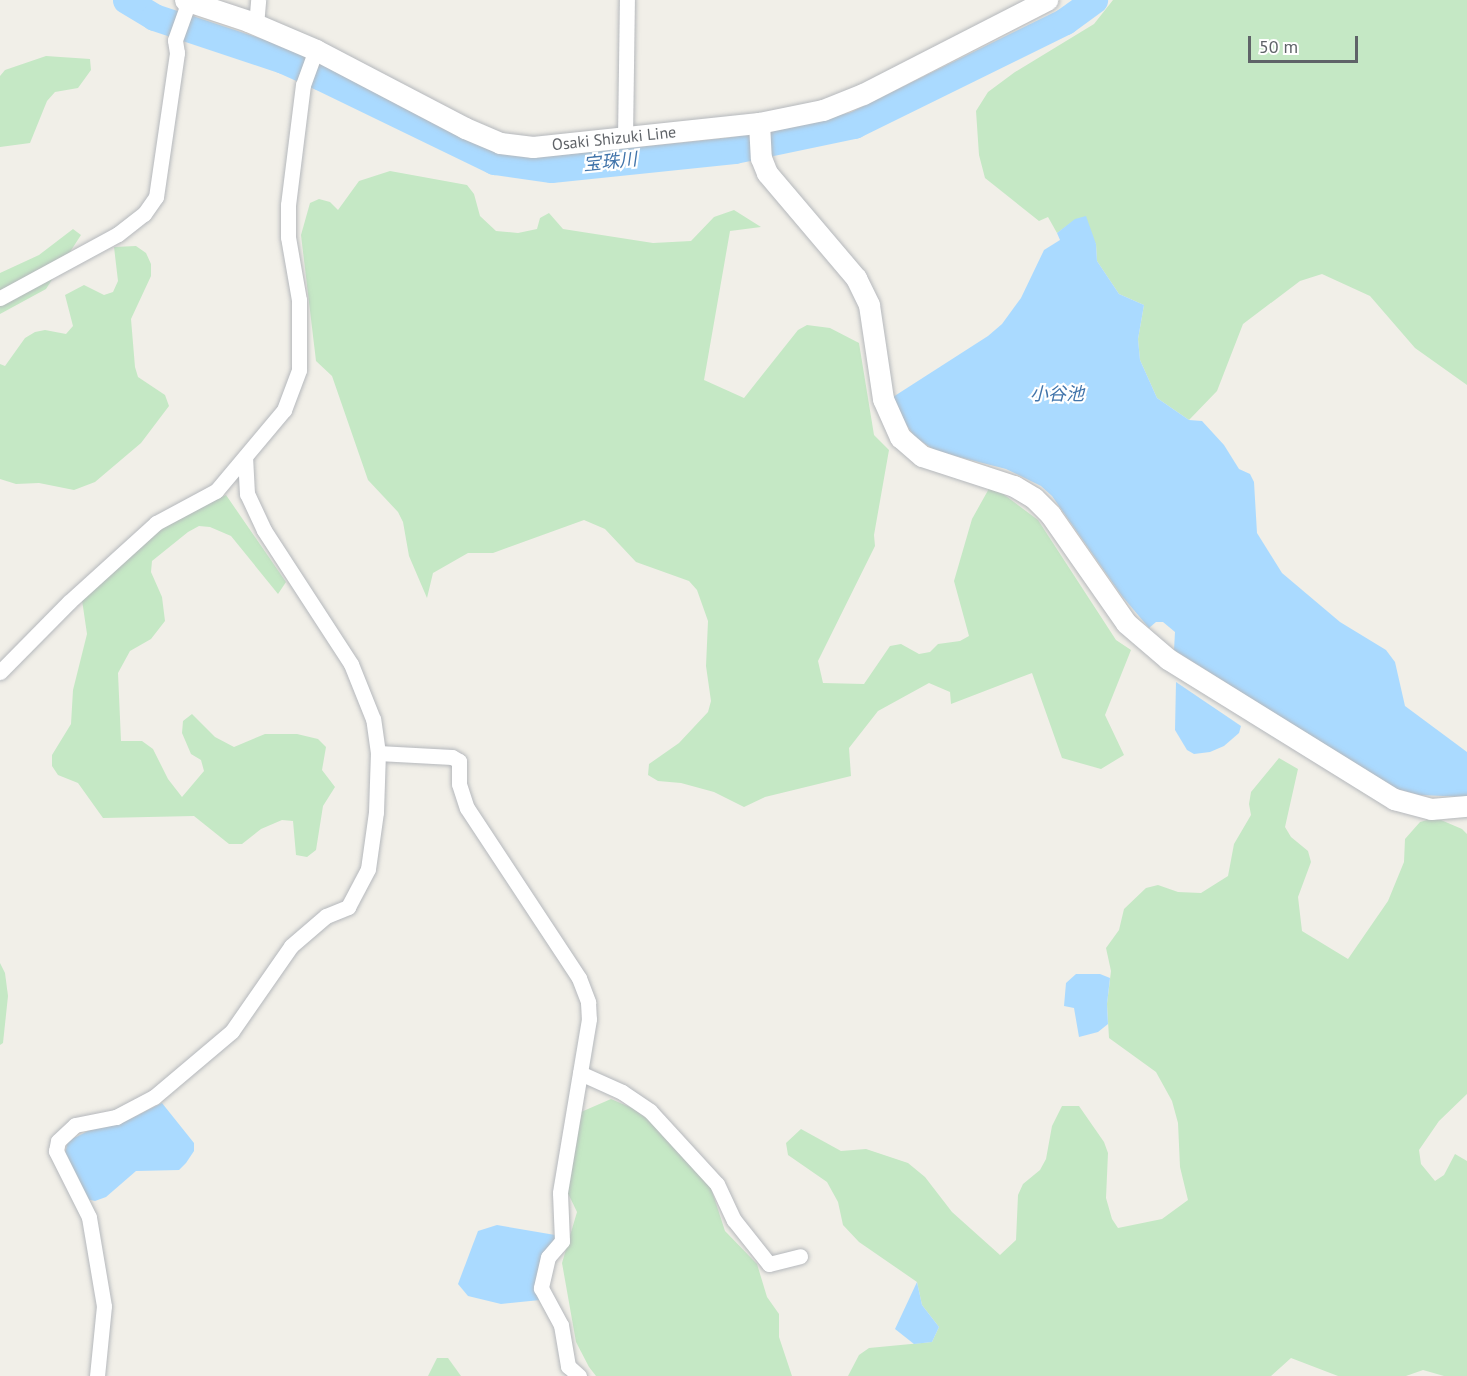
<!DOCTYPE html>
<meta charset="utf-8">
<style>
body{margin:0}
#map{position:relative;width:1467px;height:1376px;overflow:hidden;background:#f1efe8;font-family:"PT Sans","Noto Sans JP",sans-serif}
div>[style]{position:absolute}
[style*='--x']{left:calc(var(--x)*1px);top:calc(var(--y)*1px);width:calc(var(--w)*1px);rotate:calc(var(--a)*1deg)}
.green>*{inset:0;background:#c5e8c5}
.water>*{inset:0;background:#aadaff}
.river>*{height:27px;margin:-13.5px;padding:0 13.5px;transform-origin:13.5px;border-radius:13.5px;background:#aadaff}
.roads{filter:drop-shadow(0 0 2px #b5b8bc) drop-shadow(0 0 2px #b5b8bc)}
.street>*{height:15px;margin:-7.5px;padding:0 7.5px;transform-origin:7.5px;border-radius:7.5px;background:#fff}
.secondary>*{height:21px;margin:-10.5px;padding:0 10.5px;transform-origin:10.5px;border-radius:10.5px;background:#fff}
span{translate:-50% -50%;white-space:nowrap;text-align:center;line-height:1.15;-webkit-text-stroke:4.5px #fff;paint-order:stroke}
.street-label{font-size:16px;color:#5f6368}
.water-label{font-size:18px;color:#4174aa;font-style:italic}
.scale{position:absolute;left:1248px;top:36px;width:110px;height:27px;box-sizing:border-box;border:3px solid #5f6368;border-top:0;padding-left:8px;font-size:18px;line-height:21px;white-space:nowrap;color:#5f6368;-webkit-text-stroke:4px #fff;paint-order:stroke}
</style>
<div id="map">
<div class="green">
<i style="clip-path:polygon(1113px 0,1467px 0,1467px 385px,1415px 348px,1370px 296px,1322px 274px,1300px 281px,1243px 324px,1217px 391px,1189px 420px,1157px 398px,1140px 360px,1138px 339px,1144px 305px,1119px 294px,1097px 261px,1096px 244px,1075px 220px,1057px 233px,1048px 217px,1039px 221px,985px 178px,979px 155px,976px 111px,988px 92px,1015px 72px,1094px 24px)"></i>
<i style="clip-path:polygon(46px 56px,90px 59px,91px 70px,78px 88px,55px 92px,47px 101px,30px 143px,0 147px,0 76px,5px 70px)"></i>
<i style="clip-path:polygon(390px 171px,467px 185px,474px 194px,480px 216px,496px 231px,518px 233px,537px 229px,540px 218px,549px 213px,563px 229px,653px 243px,691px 241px,714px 217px,734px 210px,761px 227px,730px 231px,704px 380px,744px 398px,798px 330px,807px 325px,830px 328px,859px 343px,874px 435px,889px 450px,874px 535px,875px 546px,818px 661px,823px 683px,864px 684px,890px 646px,901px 644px,919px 654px,930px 652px,938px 644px,960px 641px,969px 636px,954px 581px,972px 519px,991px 485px,1038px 520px,1116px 640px,1131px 650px,1105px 715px,1124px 755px,1101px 769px,1062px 758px,1032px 673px,951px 704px,950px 692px,929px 683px,878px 711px,849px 748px,851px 776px,765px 797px,744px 807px,714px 792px,681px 783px,658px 781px,648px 775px,649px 764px,679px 743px,708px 712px,711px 701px,706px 666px,708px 621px,697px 590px,689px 581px,636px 562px,605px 529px,584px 520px,493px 553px,468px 553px,433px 573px,427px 598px,409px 556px,403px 522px,398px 512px,368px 480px,332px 376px,316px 361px,301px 235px,310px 203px,319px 199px,330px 202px,338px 210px,359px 181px)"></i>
<i style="clip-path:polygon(73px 229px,81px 235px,46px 289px,0 314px,0 273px,39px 255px)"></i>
<i style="clip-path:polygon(136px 246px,146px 253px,151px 264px,151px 276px,131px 319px,135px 367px,138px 377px,165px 395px,169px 406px,141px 443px,95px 482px,74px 490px,39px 483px,16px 484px,0 479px,0 364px,5px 366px,25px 338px,35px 332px,45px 330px,66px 334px,73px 326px,65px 295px,84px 285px,104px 295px,113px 292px,118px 281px,114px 247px)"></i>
<i style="clip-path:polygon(226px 495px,286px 582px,278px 594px,231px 536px,210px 527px,199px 526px,188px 532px,152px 561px,151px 572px,162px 597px,165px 621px,151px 639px,130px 651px,118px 673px,121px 741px,142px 741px,153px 749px,168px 779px,182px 797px,204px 771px,201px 760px,191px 754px,182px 733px,183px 721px,192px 714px,215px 737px,234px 747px,265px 734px,297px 734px,318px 739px,326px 747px,322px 770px,335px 787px,323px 806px,316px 850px,307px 857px,296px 855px,293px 821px,282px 820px,261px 829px,242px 844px,229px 844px,194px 816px,103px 818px,78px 783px,58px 775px,52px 766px,52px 755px,71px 724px,73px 690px,87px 634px,82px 600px,156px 529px)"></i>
<i style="clip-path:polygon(1279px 758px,1298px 769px,1285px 827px,1291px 837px,1308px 851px,1311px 862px,1298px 897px,1302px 931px,1348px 959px,1388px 901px,1404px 862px,1405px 839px,1420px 822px,1431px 819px,1441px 820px,1462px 829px,1467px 834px,1467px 1094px,1439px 1121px,1419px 1150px,1421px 1164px,1435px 1181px,1444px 1175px,1455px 1154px,1467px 1161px,1467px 1376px,1444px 1376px,1423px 1370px,1406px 1376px,1338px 1376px,1291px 1358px,1271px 1376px,848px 1376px,859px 1355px,869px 1348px,932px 1342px,939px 1327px,922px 1305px,917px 1282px,859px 1242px,843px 1225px,838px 1202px,827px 1182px,788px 1155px,786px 1143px,801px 1129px,841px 1151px,866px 1149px,908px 1163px,925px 1177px,952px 1212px,1000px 1255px,1016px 1240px,1018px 1195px,1023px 1184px,1040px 1170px,1046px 1159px,1052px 1126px,1062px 1106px,1079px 1106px,1104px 1142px,1108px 1153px,1106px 1198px,1112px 1219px,1118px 1228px,1162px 1219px,1188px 1200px,1180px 1167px,1178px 1123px,1172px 1101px,1156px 1072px,1109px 1038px,1107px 1004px,1111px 971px,1106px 948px,1119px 930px,1124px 909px,1146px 888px,1158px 885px,1178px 892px,1201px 893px,1228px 876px,1234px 844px,1251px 815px,1249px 804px,1251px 792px)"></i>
<i style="clip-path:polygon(0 963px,5px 973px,8px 996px,3px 1043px,0 1045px)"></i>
<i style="clip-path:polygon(611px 1099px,632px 1108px,668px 1134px,711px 1188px,725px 1231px,757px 1264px,767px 1297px,779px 1314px,779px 1337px,792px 1376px,596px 1376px,589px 1367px,576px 1342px,562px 1263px,577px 1212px,564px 1185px,581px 1112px)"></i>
<i style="clip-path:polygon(437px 1358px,448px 1358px,461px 1376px,428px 1376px)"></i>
</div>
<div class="water">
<i style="clip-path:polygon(1086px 216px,1096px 244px,1097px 261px,1119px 294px,1144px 305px,1138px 339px,1140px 360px,1157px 398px,1189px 420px,1202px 421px,1224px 445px,1239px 469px,1250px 474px,1254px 482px,1257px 533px,1282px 573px,1340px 622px,1386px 650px,1395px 662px,1405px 706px,1467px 752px,1467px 797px,1419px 795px,1393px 788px,1174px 650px,1175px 632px,1163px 622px,1156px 622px,1149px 628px,1122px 596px,1052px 496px,1041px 486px,1006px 469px,936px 451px,915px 437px,900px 416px,893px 397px,988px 336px,1002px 324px,1021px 298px,1044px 250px,1060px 240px,1057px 233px,1075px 219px)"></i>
<i style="clip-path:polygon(1176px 682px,1241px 726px,1239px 733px,1224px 746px,1210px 752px,1194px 754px,1187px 750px,1175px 730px)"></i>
<i style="clip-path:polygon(1076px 974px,1100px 974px,1110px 978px,1107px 1004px,1108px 1024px,1098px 1032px,1079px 1037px,1074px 1008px,1064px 1006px,1066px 983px)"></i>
<i style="clip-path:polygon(162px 1103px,194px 1143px,194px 1151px,186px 1163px,179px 1170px,136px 1171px,106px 1197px,95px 1201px,86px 1199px,65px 1154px,68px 1141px,92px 1129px,132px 1118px)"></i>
<i style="clip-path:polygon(497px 1225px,561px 1236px,540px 1300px,501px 1304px,468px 1296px,458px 1284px,478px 1231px)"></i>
<i style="clip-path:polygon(917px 1282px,922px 1305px,939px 1327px,932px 1342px,914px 1344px,895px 1329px)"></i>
</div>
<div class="river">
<i style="--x:126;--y:0;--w:33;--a:31"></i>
<i style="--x:154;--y:17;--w:136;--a:18.4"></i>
<i style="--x:283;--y:60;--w:39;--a:24"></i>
<i style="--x:319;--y:76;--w:195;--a:25.9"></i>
<i style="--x:494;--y:161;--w:58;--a:8"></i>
<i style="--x:551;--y:169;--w:184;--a:-5.9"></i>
<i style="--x:734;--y:150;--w:123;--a:-11.8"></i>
<i style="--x:854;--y:125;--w:235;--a:-26.2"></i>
<i style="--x:1065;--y:21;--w:36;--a:-36"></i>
</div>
<div class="roads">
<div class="street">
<i style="--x:256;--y:25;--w:25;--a:-85"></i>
<i style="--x:625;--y:138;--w:138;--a:-89.2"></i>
<i style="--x:0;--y:298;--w:134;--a:-28.5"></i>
<i style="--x:118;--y:234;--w:33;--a:-38"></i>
<i style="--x:144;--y:214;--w:21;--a:-55"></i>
<i style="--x:156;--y:197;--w:146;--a:-81.7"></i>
<i style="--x:177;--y:53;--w:13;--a:-99"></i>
<i style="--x:175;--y:40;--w:41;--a:-70.3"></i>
<i style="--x:0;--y:672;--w:98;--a:-45.4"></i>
<i style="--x:69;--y:602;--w:118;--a:-42.2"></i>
<i style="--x:156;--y:523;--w:68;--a:-28.1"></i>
<i style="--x:216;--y:491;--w:106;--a:-50"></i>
<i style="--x:284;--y:410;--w:43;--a:-69.4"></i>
<i style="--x:299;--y:370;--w:70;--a:-90"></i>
<i style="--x:299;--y:300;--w:64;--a:-99.9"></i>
<i style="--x:288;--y:237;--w:32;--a:-90"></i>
<i style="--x:288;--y:205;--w:121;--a:-82.9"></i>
<i style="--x:303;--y:85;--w:37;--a:-70"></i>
<i style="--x:378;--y:753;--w:74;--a:3.1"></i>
<i style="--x:452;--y:757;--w:8;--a:30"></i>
<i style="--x:459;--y:761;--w:23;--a:90"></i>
<i style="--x:459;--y:784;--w:25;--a:72"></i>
<i style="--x:467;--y:808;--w:204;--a:56.6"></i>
<i style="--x:579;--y:978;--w:26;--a:69"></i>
<i style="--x:588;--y:1002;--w:17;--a:87"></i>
<i style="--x:589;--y:1019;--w:176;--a:99.5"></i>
<i style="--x:560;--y:1193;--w:48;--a:87.6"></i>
<i style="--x:562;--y:1241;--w:21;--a:131"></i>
<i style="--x:548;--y:1257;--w:32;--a:103"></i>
<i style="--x:541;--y:1288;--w:42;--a:61.6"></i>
<i style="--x:561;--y:1325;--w:42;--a:80.3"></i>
<i style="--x:568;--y:1366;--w:15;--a:42"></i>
<i style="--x:580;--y:1073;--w:46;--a:24.3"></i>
<i style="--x:622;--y:1092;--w:34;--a:34"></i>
<i style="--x:650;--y:1111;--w:99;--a:47.5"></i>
<i style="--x:717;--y:1184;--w:40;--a:65"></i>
<i style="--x:734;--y:1220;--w:56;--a:51.5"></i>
<i style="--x:769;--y:1264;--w:32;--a:-14"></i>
<i style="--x:97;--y:1376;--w:70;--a:-84.3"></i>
<i style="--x:104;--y:1306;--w:90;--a:-99.6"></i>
<i style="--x:89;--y:1217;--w:74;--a:-116.6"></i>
<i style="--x:56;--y:1151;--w:10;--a:-79"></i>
<i style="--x:58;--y:1141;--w:23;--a:-43"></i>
<i style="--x:75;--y:1125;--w:42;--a:-11"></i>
<i style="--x:116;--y:1117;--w:43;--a:-27.8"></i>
<i style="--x:154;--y:1097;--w:102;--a:-40.2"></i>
<i style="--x:232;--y:1031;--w:103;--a:-55.2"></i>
<i style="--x:291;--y:946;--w:46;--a:-40.6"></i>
<i style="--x:326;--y:916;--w:24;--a:-22"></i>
<i style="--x:348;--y:907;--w:43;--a:-62.2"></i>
<i style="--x:368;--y:869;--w:58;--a:-82"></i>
<i style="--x:376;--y:812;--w:59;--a:-88.1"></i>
<i style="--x:378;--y:753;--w:34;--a:-98"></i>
<i style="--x:373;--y:719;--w:59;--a:-111.8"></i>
<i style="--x:351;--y:664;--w:160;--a:-123"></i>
<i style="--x:264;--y:530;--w:40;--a:-115"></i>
<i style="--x:247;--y:494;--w:37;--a:-93"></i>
</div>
<div class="secondary">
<i style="--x:185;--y:0;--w:66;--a:18.4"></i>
<i style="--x:248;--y:21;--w:74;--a:23.1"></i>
<i style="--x:316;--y:50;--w:168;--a:27.6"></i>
<i style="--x:465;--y:128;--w:38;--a:23"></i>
<i style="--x:500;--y:143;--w:33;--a:7"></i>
<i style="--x:533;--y:147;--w:227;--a:-6.1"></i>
<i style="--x:759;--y:123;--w:65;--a:-11.5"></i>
<i style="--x:823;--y:110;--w:43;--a:-21.8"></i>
<i style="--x:863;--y:94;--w:207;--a:-27.1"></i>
<i style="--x:759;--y:123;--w:35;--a:87"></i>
<i style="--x:761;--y:158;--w:16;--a:68"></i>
<i style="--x:767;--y:173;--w:138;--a:49.7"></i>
<i style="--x:856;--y:278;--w:30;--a:64"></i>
<i style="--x:869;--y:305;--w:95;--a:81.5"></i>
<i style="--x:883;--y:399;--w:42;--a:65.9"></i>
<i style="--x:900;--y:437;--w:29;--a:41"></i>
<i style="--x:922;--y:456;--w:97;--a:18.1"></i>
<i style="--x:1014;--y:486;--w:23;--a:31"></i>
<i style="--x:1034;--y:498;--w:23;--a:45"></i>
<i style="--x:1050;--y:514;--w:133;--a:55.1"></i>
<i style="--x:1126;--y:623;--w:55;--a:40.6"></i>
<i style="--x:1168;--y:659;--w:266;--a:31.8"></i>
<i style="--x:1394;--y:799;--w:38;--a:15"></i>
<i style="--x:1431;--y:809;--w:36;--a:-5"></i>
</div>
</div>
<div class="street-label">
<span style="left:614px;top:138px;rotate:-6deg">Osaki Shizuki Line</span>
</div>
<div class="water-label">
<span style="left:610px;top:162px;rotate:-6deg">宝珠川</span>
<span style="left:1057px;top:394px">小谷池</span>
</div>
<div class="scale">50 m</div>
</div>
